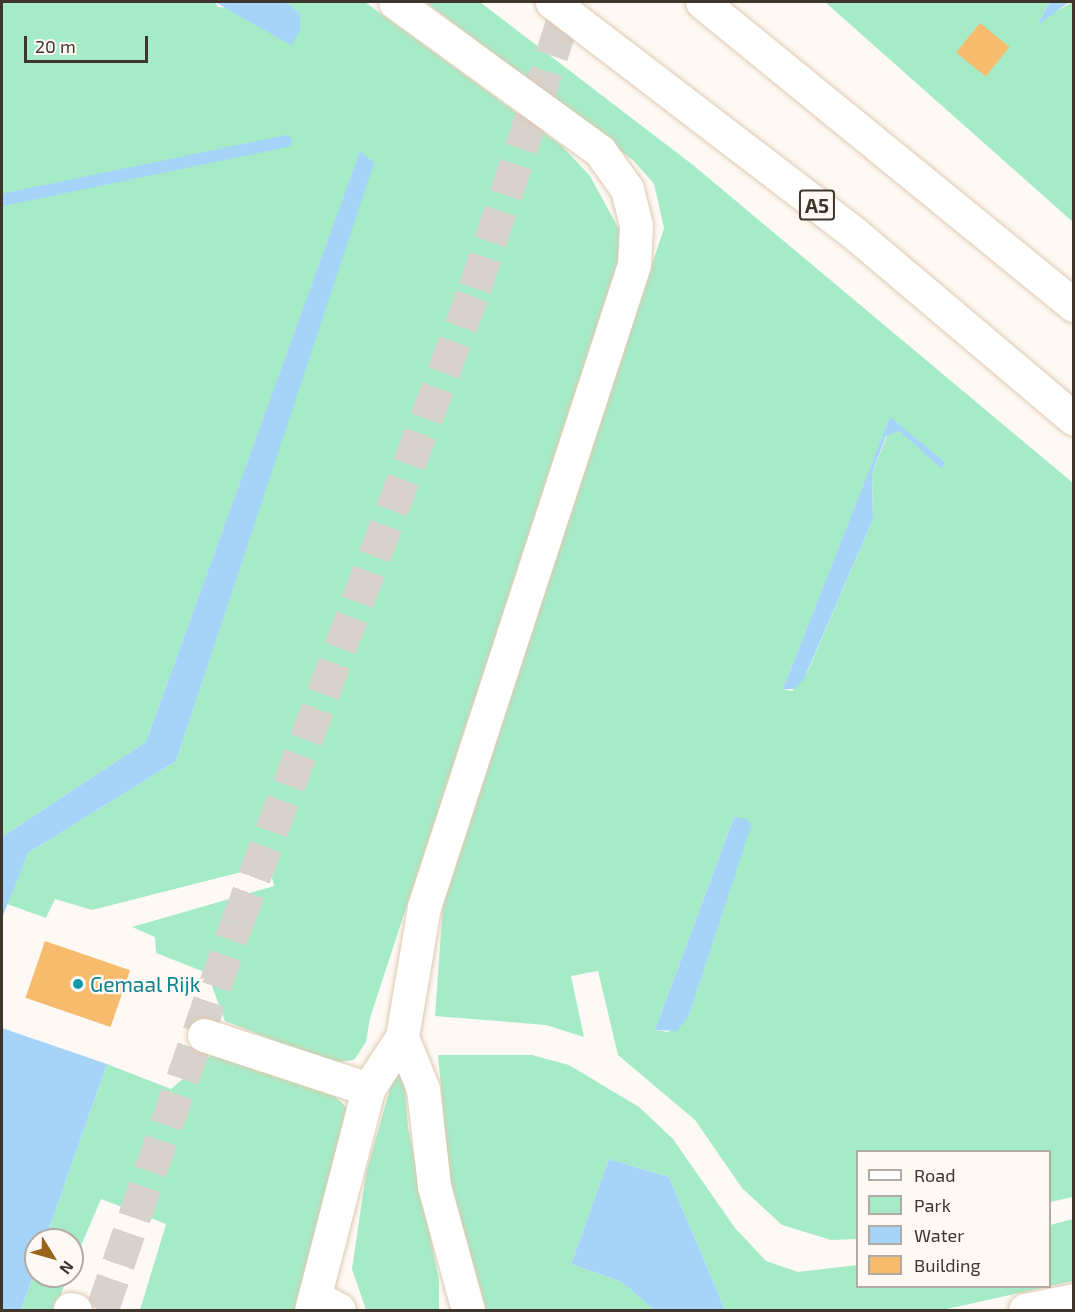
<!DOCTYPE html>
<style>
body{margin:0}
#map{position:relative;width:1075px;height:1312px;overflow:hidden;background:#fef9f4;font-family:"Exo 2",sans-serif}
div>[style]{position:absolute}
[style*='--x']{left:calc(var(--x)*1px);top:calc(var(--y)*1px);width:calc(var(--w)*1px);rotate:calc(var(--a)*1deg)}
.green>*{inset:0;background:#a5ebc8}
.water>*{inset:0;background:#a5d4f8}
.stream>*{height:12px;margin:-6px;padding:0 6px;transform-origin:6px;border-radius:6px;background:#a5d4f8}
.building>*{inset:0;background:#f7bb6e;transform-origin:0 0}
.minor-tunnel>*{height:33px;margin-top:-16.5px;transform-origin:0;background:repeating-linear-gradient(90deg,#d8d2cc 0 33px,transparent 0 49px)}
.roads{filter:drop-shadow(0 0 2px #ddc8af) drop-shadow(0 0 2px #ddc8af)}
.minor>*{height:33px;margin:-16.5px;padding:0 16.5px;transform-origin:16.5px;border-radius:16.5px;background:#fff}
.highway>*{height:33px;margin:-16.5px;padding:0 16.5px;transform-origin:16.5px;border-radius:16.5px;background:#fff}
.dots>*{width:16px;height:16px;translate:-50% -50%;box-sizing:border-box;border:3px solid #fef9f4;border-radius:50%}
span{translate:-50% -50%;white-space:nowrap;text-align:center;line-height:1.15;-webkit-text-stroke:4.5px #fef9f4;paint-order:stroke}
.shield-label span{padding:2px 4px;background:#fef9f4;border:2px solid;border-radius:4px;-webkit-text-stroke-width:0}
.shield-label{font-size:20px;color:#3e362c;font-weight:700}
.culture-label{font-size:21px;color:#0d838f}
.left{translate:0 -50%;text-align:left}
.frame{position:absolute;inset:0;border:3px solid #3e362c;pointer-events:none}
.legend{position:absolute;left:856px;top:1150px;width:195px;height:138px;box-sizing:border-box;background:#fef9f4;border:2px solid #b1aba4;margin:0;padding:8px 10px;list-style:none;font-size:18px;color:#3e362c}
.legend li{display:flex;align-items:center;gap:12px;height:30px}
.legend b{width:30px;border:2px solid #b1aba4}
.north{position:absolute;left:24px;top:1228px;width:60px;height:60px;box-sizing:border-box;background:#fef9f4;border:2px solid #b1aba4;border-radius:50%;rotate:127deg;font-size:16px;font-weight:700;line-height:24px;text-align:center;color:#3e362c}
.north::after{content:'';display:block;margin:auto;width:21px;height:27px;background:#98631a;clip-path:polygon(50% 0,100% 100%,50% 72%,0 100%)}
.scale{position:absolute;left:24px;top:36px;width:124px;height:27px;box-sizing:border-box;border:3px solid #3e362c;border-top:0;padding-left:8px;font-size:18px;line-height:21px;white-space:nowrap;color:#3e362c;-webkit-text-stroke:4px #fef9f4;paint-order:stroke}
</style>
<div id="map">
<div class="green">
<i style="clip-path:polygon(2px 2px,215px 2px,218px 7px,300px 13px,286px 2px,365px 2px,562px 146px,590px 176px,621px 233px,618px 261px,370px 1018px,366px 1042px,354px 1060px,331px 1063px,225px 1021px,207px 973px,156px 953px,155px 937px,132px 927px,274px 886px,269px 865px,92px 910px,55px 899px,46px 918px,7px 904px,28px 853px,176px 761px,373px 163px,360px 152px,146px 742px,2px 837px)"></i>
<i style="clip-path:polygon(evenodd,426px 2px,480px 2px,693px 165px,1073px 483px,1073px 1197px,1050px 1202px,1050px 1152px,858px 1152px,857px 1239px,831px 1240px,782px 1225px,742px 1188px,695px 1120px,618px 1055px,598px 971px,571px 976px,584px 1037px,546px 1025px,435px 1016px,443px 905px,664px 228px,654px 184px,634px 161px,426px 2px,890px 418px,945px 462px,942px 468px,899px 431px,888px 433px,872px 474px,873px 519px,807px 673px,792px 691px,783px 689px,890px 418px,426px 2px,734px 817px,750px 826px,689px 1015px,668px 1032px,655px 1030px,734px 817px)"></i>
<i style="clip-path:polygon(825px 2px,1050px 2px,1040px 20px,1073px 2px,1073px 222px)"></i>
<i style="clip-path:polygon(211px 1055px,336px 1097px,346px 1107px,349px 1122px,299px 1310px,140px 1310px,166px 1224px,101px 1199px,72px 1267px,72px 1240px,45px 1240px,107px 1064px,171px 1089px)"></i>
<i style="clip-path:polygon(438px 1055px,532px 1055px,569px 1065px,639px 1107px,673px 1139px,735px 1228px,766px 1261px,798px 1272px,857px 1265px,858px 1286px,1047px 1287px,942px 1310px,725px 1310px,669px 1177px,609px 1159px,571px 1264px,622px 1282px,654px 1310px,486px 1310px,450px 1181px)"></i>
<i style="clip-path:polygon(395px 1071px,404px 1076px,408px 1127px,439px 1280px,439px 1310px,366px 1310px,352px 1269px,366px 1173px)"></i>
<i style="clip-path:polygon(1073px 1219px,1073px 1281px,1050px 1286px,1050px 1225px)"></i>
<i style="clip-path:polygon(36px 1267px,36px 1276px,68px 1276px,55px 1310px,21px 1310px)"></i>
</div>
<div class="water">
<i style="clip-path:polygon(215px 2px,286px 2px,300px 13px,300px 31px,291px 45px)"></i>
<i style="clip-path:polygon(1050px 2px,1069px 2px,1039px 24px,1040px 20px)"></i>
<i style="clip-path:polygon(360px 151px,374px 163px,176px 761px,28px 853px,2px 918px,2px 837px,146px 742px)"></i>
<i style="clip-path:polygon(890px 417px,945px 462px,942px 469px,899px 431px,886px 436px,872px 474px,873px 519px,804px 679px,794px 689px,783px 689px)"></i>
<i style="clip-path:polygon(734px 817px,747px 819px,751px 826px,689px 1015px,677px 1031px,655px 1030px)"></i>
<i style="clip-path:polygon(2px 1028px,107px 1064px,45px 1240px,36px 1240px,36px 1267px,21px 1310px,2px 1310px)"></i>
<i style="clip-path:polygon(609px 1159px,669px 1177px,725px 1310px,654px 1310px,622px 1282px,571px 1264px)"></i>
</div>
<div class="stream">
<i style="--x:2;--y:200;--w:290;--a:-11.7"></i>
</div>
<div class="building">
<i style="left:980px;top:23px;width:38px;height:38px;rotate:39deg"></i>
<i style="left:45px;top:941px;width:90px;height:60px;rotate:19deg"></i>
</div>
<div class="minor-tunnel">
<i style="--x:102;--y:1310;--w:410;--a:-70.8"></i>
<i style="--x:237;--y:923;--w:678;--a:-69.45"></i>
<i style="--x:475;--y:288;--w:301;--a:-71.8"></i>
</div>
<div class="roads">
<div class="minor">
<i style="--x:204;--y:1035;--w:173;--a:18.2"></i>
<i style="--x:402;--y:1037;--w:56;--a:68"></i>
<i style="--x:423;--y:1089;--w:98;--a:83.5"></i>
<i style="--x:434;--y:1186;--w:129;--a:74.7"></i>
<i style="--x:315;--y:1297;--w:27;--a:28"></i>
<i style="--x:70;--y:1309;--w:5;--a:11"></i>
<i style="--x:311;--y:1310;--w:228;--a:-75.5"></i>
<i style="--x:368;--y:1089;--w:62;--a:-56.8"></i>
<i style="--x:402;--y:1037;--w:132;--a:-80.4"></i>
<i style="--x:424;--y:907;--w:675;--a:-71.89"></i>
<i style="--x:634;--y:265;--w:40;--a:-87.1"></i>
<i style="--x:636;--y:225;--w:37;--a:-104"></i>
<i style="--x:627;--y:189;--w:47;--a:-125.4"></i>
<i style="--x:600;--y:151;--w:253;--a:-144"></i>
<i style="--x:1025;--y:1310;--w:50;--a:-11.5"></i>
</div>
<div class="highway">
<i style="--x:552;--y:2;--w:380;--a:37.4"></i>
<i style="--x:854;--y:233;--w:288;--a:40.2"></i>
<i style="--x:702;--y:2;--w:480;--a:39.2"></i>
</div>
</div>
<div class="dots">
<i style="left:78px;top:984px;background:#0f9aa8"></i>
</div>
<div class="shield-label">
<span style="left:817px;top:205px">A5</span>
</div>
<div class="culture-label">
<span class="left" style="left:90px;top:984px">Gemaal Rijk</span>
</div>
<div class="frame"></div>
<ul class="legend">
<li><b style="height:8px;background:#fff"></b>Road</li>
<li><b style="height:16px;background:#a5ebc8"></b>Park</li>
<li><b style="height:16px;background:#a5d4f8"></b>Water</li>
<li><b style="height:16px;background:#f7bb6e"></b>Building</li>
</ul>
<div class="north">N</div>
<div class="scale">20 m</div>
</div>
